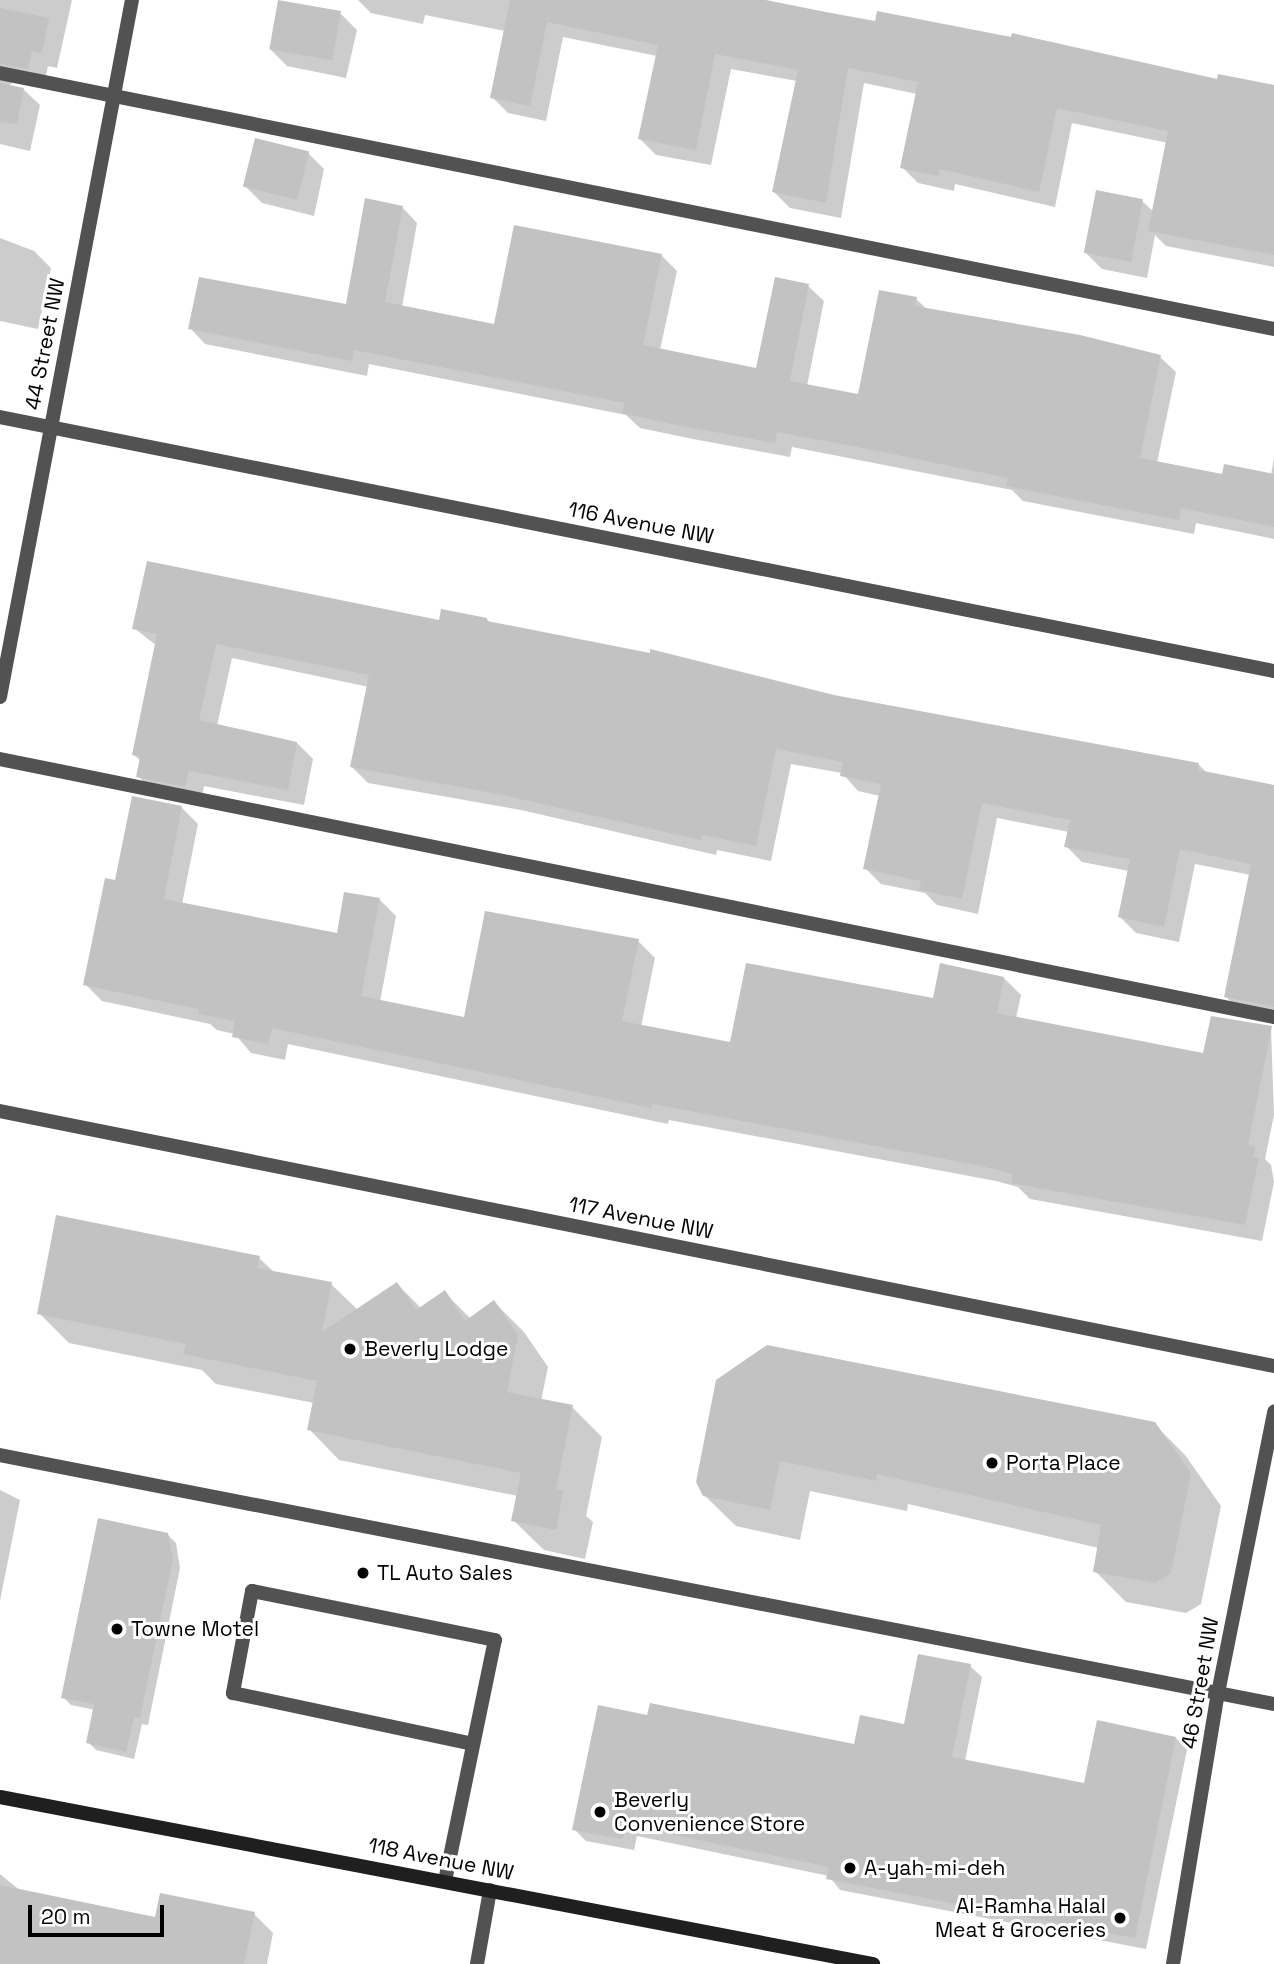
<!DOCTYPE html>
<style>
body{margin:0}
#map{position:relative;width:1274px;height:1964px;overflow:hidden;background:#fff;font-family:"Space Grotesk",sans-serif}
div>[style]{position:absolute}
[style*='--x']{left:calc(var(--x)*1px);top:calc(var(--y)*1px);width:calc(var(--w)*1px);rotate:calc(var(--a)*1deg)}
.shadow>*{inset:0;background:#0003}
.building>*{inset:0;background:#c2c2c2;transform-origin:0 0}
.service>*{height:14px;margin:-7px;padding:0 7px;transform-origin:7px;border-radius:7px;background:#525252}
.minor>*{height:14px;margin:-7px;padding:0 7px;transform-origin:7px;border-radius:7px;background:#525252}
.secondary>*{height:14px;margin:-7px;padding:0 7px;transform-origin:7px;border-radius:7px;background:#1f1f1f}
.dots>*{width:19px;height:19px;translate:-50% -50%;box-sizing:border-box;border:4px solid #fff;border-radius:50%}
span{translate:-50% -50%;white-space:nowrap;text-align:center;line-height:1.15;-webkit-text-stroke:6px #fff;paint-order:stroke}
.street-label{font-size:21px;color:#000}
.poi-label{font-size:21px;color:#000}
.left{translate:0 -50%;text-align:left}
.right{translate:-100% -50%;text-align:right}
.scale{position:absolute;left:28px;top:1905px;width:136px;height:32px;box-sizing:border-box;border:4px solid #000;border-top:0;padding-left:9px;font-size:21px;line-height:24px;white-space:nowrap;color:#000;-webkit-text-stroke:5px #fff;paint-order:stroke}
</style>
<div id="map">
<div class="shadow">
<i style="clip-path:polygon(0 0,72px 0,57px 68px,48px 66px,44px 84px,18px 79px,8px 86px,23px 89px,40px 105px,30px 151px,0 144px)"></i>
<i style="clip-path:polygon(358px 0,757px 0,1218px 81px,1219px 76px,1274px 85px,1274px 267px,1166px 246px,1155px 235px,1147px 278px,1102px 269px,1085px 252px,1142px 201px,1154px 212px,1168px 143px,1072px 123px,1055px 207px,955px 184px,954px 191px,918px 183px,902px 167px,917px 94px,864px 83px,841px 218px,790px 208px,774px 192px,797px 81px,731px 69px,711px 165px,656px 155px,640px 139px,657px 56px,563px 37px,546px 121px,508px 113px,492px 97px,505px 31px,425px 15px,423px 24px,371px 13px)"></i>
<i style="clip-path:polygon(340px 13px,357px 30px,346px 78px,287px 66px,270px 49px)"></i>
<i style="clip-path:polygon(308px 153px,324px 169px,314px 216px,262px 203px,245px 186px)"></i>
<i style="clip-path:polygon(402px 207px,417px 223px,402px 307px,496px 326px,661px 255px,677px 271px,660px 350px,757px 370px,808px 286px,824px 301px,807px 386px,859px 396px,916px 299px,928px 310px,1160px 357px,1176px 372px,1157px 463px,1224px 476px,1271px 475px,1274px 458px,1274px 539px,1196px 523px,1194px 534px,1023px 501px,1012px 490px,792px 447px,790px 457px,693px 439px,640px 428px,626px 415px,369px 364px,367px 376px,205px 344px,190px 328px,348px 306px)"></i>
<i style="clip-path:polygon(0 238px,34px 251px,51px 268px,38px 329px,0 321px)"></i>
<i style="clip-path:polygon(487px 619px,491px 624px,834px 697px,1199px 765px,1207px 773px,1274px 787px,1274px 1019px,1242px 1012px,1226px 997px,1251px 875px,1195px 864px,1179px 942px,1136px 933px,1120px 917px,1129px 871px,1082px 862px,1066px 846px,1069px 832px,997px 818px,978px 914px,937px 905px,925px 893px,881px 884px,865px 868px,880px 796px,858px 791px,842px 773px,791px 764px,771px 861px,717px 850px,716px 855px,521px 810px,368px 783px,352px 767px,369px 687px,232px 658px,217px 726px,297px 743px,313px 759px,304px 805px,204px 786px,201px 802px,154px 792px,138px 776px,141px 761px,134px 755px,157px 646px,134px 628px)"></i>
<i style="clip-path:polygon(181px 807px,198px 824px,182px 904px,338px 936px,379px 899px,396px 916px,380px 1002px,465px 1019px,638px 941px,655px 958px,641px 1027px,732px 1044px,935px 1000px,1004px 978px,1021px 995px,1016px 1018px,1204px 1055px,1271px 1028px,1274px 1115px,1265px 1159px,1271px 1165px,1274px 1182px,1262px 1241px,1030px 1199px,1018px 1187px,996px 1181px,669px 1120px,668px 1124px,288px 1044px,285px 1060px,251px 1053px,235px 1034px,217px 1030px,210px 1024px,102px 1001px,85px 984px)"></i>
<i style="clip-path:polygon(259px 1258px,275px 1273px,331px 1284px,358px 1310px,397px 1284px,421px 1308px,445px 1293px,471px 1319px,494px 1302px,524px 1332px,548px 1367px,541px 1401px,572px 1407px,602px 1437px,586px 1516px,593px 1522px,585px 1559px,544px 1550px,513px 1520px,518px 1496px,339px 1460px,309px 1429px,314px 1403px,216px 1384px,202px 1370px,69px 1343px,39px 1313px)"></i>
<i style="clip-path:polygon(718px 1381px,1154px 1424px,1185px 1455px,1221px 1506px,1201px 1604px,1186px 1613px,1126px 1602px,1095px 1571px,1099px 1548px,908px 1504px,907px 1511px,810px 1491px,800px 1540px,736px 1526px,704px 1495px)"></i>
<i style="clip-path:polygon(0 1490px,20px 1500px,0 1601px)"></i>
<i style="clip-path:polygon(168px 1535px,176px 1543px,180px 1568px,148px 1725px,142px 1724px,134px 1759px,96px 1750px,88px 1742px,95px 1710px,71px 1705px,63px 1697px)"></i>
<i style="clip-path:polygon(970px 1666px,982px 1677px,965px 1761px,1085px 1785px,1176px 1738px,1187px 1750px,1146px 1949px,840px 1890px,829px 1876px,637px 1836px,634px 1850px,586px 1841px,574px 1829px,649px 1717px,855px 1746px,906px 1726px)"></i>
<i style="clip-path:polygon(0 1874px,22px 1892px,157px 1919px,254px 1914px,273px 1933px,267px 1964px,0 1964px)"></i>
</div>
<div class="building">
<i style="left:278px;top:0;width:64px;height:50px;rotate:10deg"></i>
<i style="clip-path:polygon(510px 0,766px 0,875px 22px,877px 11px,1011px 37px,1012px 33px,1217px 79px,1218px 74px,1274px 85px,1274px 255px,1148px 231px,1168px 131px,1057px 108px,1039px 192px,940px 169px,938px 176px,900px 168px,918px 82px,848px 68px,826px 203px,772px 192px,798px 70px,715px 54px,696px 150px,638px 139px,658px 45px,547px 22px,530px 106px,490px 98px)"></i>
<i style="clip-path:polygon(0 8px,49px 18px,42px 53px,32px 51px,28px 69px,0 64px)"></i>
<i style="clip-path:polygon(0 83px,24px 88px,17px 124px,0 122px)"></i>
<i style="left:255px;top:138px;width:56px;height:50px;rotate:14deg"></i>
<i style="left:1096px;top:190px;width:48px;height:64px;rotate:11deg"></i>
<i style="clip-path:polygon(365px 198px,403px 206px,385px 302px,494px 324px,514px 225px,662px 254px,643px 345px,756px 368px,775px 277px,809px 284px,790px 381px,858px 394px,879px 290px,917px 297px,915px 306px,1080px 335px,1161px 355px,1140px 458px,1222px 474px,1224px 464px,1274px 474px,1274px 527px,1181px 508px,1179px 520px,1006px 486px,1008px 478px,878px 451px,777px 432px,775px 443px,676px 425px,622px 413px,625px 403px,354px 350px,352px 361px,188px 329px,199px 277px,346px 304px)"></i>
<i style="clip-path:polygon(147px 561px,439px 620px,441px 609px,487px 618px,487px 621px,650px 653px,650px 649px,834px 695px,1199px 763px,1198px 770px,1274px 785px,1274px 1007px,1224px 997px,1251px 864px,1180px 849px,1164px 927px,1118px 917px,1130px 859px,1064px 847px,1070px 820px,982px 803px,962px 899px,919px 890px,921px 881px,863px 869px,881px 784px,840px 776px,843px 762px,776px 749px,756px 846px,702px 835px,701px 840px,503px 795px,350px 767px,369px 675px,216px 644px,199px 720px,297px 742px,288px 790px,189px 771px,185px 787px,136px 777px,140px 757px,132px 755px,157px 634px,132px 629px)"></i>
<i style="clip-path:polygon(132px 796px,182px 806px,164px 899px,337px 933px,344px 892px,380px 898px,361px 996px,464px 1017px,485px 911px,639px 939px,622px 1021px,730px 1042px,746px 963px,933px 998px,940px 963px,1004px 977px,997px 1013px,1203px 1053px,1211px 1016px,1272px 1026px,1248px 1145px,1255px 1147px,1253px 1157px,1259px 1158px,1245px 1225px,1011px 1183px,1013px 1174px,977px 1165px,652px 1104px,652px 1108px,272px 1028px,268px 1044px,232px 1037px,235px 1021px,198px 1014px,199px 1009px,83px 985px,105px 878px,115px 880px)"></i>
<i style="clip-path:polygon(56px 1215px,260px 1256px,257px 1268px,332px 1282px,322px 1332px,397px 1282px,416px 1310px,445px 1290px,465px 1321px,494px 1300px,518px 1335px,507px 1392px,573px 1405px,556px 1489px,563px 1491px,556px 1530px,511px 1521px,521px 1473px,307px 1430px,317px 1381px,183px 1354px,186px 1344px,37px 1314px)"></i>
<i style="clip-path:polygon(767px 1345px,1155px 1422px,1191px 1473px,1171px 1573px,1155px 1583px,1093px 1572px,1101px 1525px,877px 1474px,876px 1481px,780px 1461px,770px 1510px,703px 1496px,696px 1482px,716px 1380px)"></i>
<i style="clip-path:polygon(98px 1518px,168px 1533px,173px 1559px,140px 1718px,134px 1717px,126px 1752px,86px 1743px,94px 1704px,61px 1698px)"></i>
<i style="clip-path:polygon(918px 1654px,971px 1664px,952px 1757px,1084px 1783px,1097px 1720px,1176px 1737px,1135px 1938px,826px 1879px,829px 1867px,626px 1825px,623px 1839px,572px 1830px,598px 1705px,647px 1715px,650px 1703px,854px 1744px,860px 1715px,904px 1724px)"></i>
<i style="clip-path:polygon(0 1885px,155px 1917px,160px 1893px,255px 1912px,244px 1964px,0 1964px)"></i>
</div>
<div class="service">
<i style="--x:0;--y:73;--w:1299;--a:11.36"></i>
<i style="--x:0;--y:759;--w:1300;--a:11.45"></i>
<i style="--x:0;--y:1455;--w:1298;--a:11.06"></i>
<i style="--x:445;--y:1881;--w:246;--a:-78.3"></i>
<i style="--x:495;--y:1640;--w:248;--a:-168.6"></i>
<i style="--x:252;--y:1591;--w:104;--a:100.6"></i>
<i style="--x:233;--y:1693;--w:245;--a:12"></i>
</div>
<div class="minor">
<i style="--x:0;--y:417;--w:1299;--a:11.28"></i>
<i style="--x:0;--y:697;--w:709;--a:-79.28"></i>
<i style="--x:0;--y:1111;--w:1299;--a:11.32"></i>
<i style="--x:477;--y:1964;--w:75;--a:-80"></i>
<i style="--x:1173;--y:1964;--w:275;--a:-80.6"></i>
<i style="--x:1218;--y:1693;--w:287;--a:-78.7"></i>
</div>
<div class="secondary">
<i style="--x:0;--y:1797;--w:889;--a:10.83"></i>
</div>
<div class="dots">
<i style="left:350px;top:1349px;background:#000"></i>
<i style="left:992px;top:1463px;background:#000"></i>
<i style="left:363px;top:1573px;background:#000"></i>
<i style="left:117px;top:1629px;background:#000"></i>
<i style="left:600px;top:1812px;background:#000"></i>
<i style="left:850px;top:1868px;background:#000"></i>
<i style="left:1120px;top:1918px;background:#000"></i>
</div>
<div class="street-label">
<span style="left:45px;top:344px;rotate:-79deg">44 Street NW</span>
<span style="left:641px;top:523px;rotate:11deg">116 Avenue NW</span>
<span style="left:641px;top:1218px;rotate:11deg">117 Avenue NW</span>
<span style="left:1200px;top:1683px;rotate:-80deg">46 Street NW</span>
<span style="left:441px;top:1859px;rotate:11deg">118 Avenue NW</span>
</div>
<div class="poi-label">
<span class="left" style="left:364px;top:1349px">Beverly Lodge</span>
<span class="left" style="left:1006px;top:1463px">Porta Place</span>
<span class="left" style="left:377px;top:1573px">TL Auto Sales</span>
<span class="left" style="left:131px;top:1629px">Towne Motel</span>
<span class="left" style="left:614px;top:1812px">Beverly<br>Convenience Store</span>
<span class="left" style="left:864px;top:1868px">A-yah-mi-deh</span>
<span class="right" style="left:1106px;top:1918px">Al-Ramha Halal<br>Meat &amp; Groceries</span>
</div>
<div class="scale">20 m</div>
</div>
